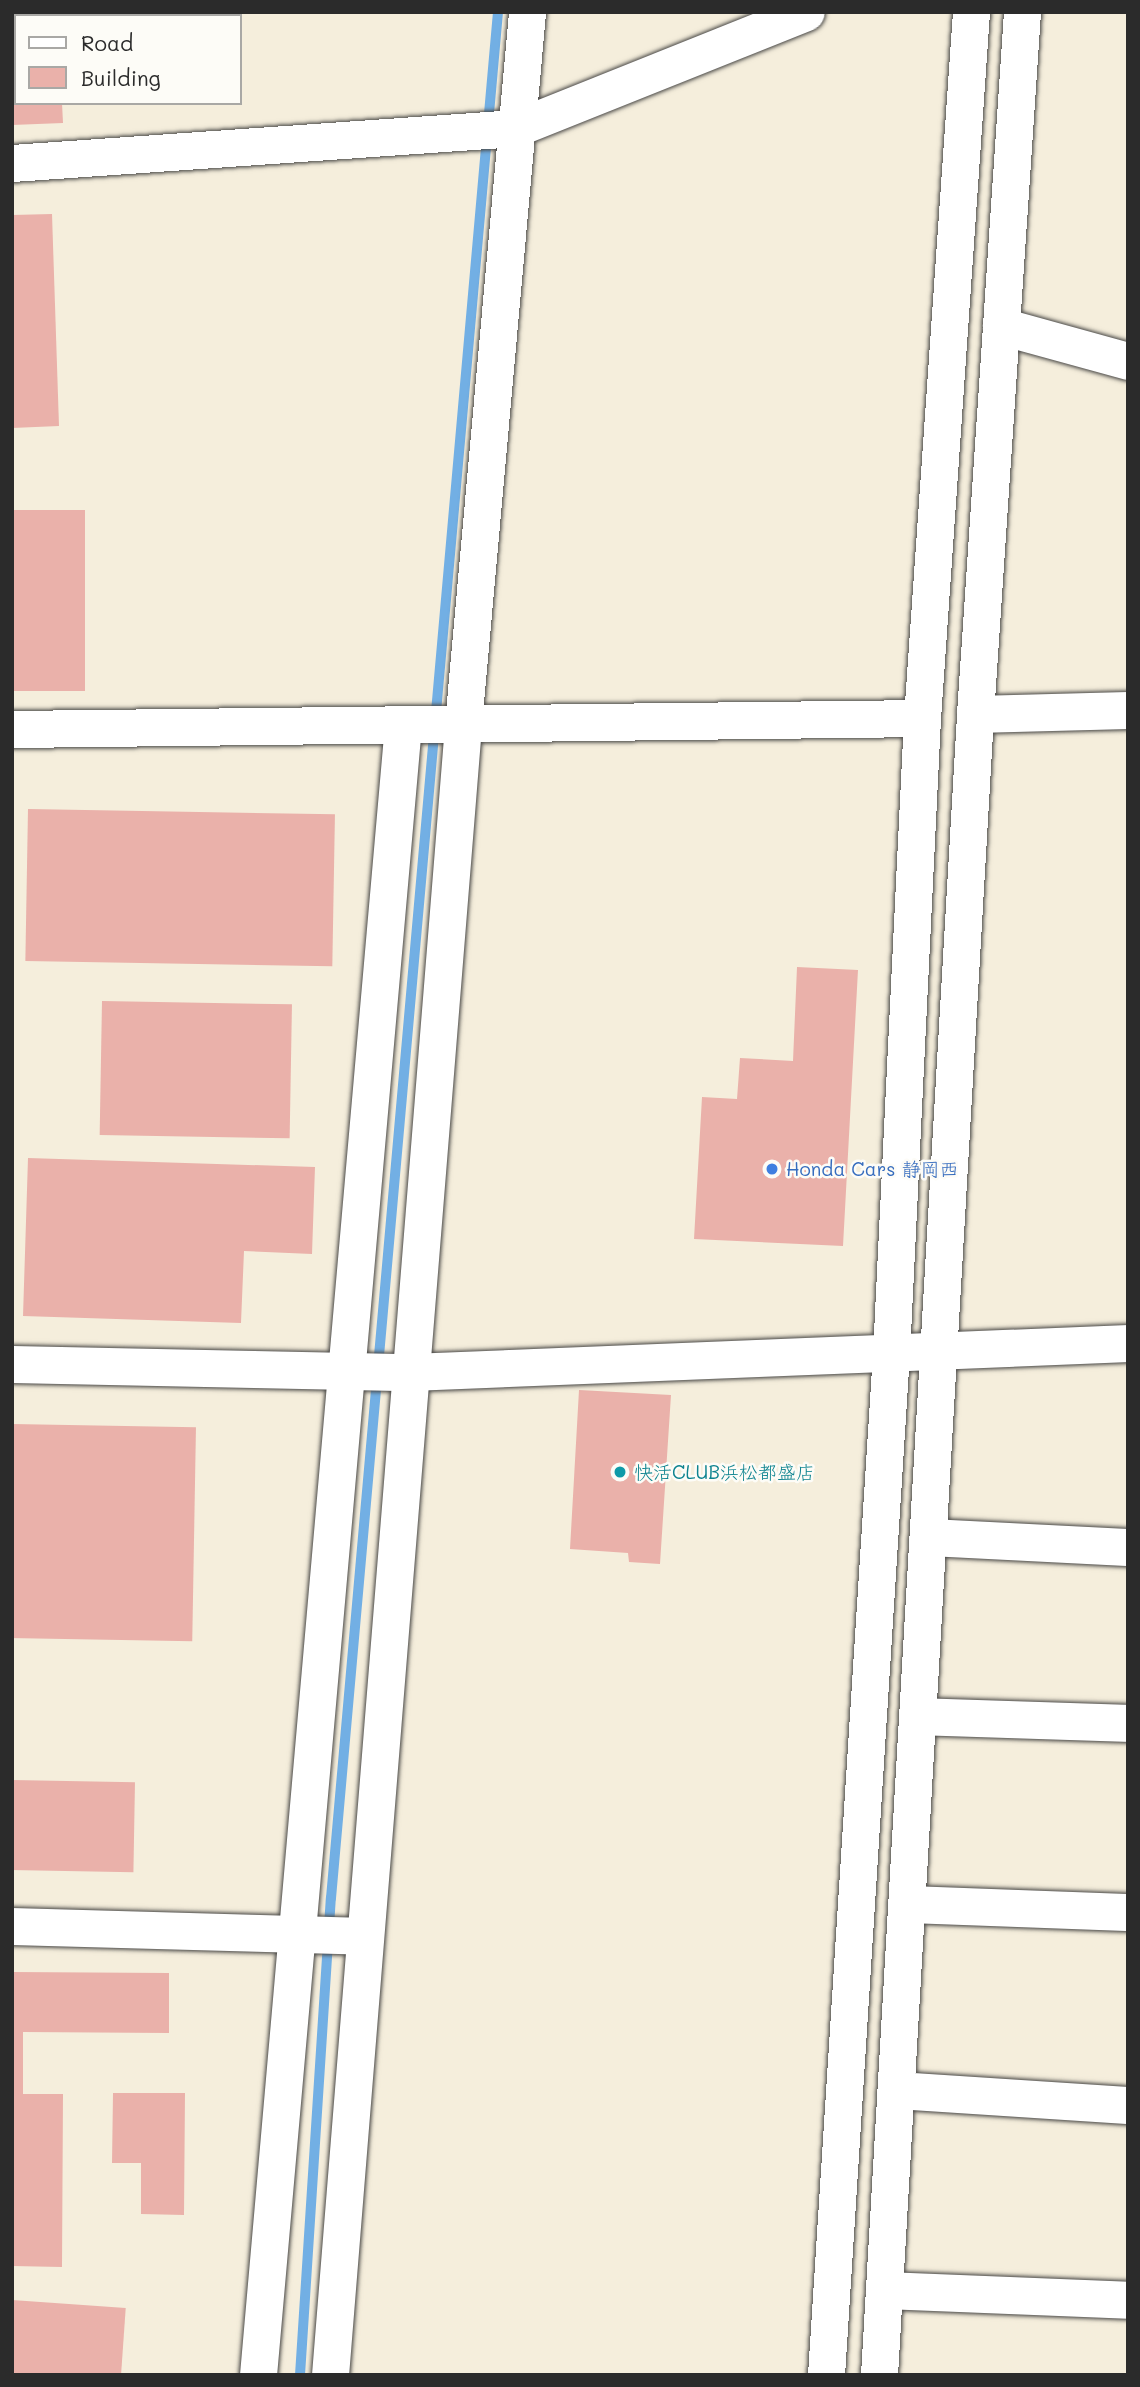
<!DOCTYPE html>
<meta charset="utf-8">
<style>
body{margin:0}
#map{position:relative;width:1140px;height:2387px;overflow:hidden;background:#f5eedc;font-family:Mali,"Klee One",sans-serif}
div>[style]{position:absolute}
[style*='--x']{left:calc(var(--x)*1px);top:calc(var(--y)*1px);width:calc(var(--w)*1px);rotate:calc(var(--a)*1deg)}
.stream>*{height:10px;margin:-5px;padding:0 5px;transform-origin:5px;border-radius:5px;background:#72afe4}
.building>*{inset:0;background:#eab1aa;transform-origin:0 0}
.roads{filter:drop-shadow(0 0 2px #494846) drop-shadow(0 0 2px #494846)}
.minor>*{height:37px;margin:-18.5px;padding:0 18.5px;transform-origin:18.5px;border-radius:18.5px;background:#fff}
.dots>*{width:19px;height:19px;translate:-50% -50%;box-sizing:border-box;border:4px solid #fdfcf7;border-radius:50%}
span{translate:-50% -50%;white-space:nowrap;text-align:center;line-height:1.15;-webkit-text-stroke:5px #fdfcf7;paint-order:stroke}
.shop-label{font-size:19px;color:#366cbe}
.left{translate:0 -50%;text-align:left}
.culture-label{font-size:19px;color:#0d838f}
.frame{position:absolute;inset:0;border:14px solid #2b2b2b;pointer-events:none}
.legend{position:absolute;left:14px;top:14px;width:228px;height:91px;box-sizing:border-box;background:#fdfcf7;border:2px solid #a9a8a5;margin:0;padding:9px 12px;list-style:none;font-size:21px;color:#2b2b2b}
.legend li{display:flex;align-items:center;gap:14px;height:35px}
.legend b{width:35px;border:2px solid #a9a8a5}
</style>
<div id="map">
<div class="stream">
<i style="--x:300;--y:2375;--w:478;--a:-86.3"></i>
<i style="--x:331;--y:1898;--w:1893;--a:-84.94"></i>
</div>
<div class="building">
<i style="clip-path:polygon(12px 23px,16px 23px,16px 103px,62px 103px,63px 123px,12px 125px)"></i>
<i style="clip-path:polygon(52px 214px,59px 426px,12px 428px,12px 215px)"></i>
<i style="left:85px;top:510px;width:181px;height:73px;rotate:90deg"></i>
<i style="left:28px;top:809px;width:307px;height:152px;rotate:1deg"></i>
<i style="clip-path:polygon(797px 967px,858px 970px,843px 1246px,694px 1239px,702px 1097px,737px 1099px,740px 1058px,793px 1061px)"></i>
<i style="left:102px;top:1001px;width:190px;height:134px;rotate:1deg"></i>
<i style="clip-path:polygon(28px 1158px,315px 1167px,312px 1254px,244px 1251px,241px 1323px,23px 1316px)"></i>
<i style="clip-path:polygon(579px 1390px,671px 1395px,660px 1564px,629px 1562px,628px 1553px,570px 1549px)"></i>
<i style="left:12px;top:1424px;width:184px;height:214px;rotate:1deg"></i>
<i style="left:12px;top:1780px;width:123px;height:90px;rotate:1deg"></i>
<i style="clip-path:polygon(12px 1972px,169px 1973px,169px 2033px,23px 2032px,23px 2094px,63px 2094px,62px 2267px,12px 2266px)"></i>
<i style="clip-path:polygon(113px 2093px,185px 2093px,184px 2215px,141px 2214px,141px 2163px,112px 2163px)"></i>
<i style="left:12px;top:2300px;width:114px;height:75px;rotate:4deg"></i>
</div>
<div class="roads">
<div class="minor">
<i style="--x:12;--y:163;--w:505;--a:-3.97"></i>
<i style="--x:516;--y:128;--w:312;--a:-21.8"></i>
<i style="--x:1001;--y:326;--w:132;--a:15.4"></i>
<i style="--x:975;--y:714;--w:153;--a:-1.5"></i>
<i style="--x:12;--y:729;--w:910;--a:-0.69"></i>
<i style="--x:12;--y:1364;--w:398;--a:1.2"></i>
<i style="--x:410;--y:1372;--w:719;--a:-2.31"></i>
<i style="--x:928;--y:1537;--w:200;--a:2.9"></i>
<i style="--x:918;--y:1716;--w:210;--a:1.9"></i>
<i style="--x:907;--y:1904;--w:221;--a:2.1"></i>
<i style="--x:12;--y:1926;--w:353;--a:1.6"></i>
<i style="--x:896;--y:2090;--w:232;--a:3.7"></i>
<i style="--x:884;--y:2290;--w:244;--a:2.3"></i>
<i style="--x:258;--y:2375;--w:1657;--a:-84.98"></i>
<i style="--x:330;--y:2375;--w:1656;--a:-85.39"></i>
<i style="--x:463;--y:724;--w:715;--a:-84.86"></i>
<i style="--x:826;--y:2375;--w:1023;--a:-86.36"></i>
<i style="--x:891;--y:1354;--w:637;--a:-87.21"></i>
<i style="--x:922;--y:718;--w:708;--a:-86.03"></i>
<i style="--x:879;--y:2375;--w:1664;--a:-86.69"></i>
<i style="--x:975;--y:714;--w:704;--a:-86.17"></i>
</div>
</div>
<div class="dots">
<i style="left:772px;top:1169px;background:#3f7fe0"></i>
<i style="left:620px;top:1472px;background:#0f9aa8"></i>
</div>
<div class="shop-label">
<span class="left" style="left:786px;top:1169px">Honda Cars 静岡西</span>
</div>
<div class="culture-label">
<span class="left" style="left:634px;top:1472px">快活CLUB浜松都盛店</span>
</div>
<div class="frame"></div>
<ul class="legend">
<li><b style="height:9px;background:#fff"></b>Road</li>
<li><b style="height:19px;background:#eab1aa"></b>Building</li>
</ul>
</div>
